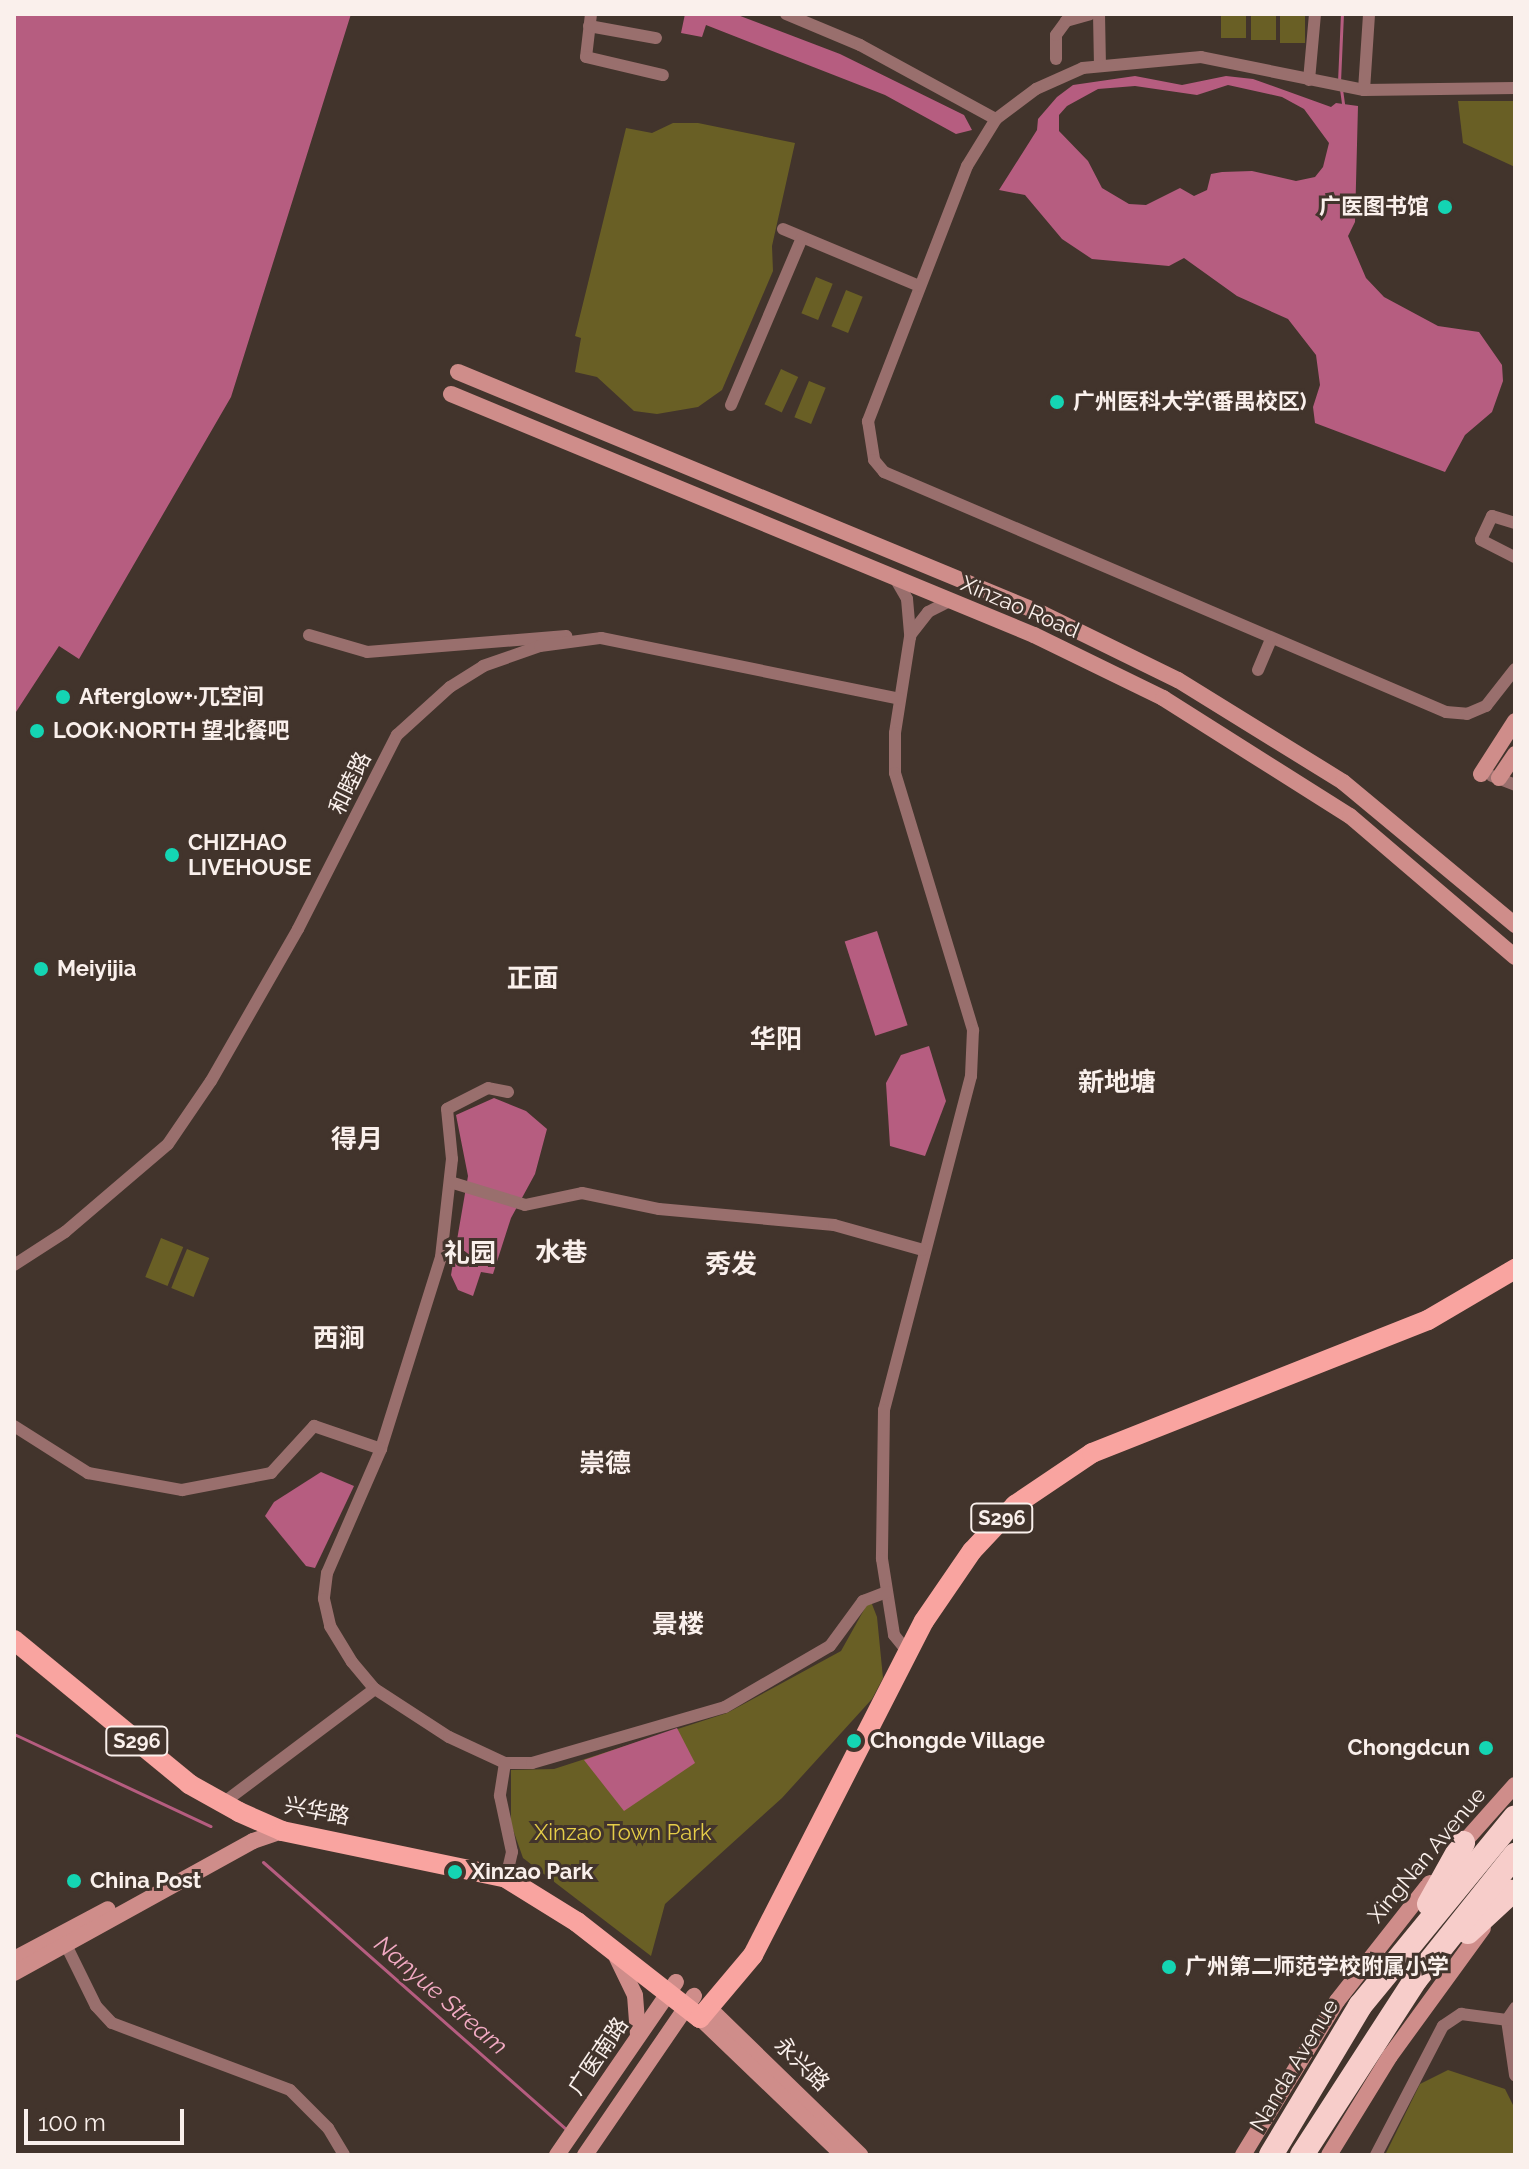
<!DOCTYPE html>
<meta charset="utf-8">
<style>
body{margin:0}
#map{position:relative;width:1529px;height:2169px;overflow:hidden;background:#42342c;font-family:Raleway,"Noto Sans SC",sans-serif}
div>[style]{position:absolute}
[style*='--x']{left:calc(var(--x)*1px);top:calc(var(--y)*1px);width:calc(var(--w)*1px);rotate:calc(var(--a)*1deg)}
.green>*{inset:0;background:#695f25;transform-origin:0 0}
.water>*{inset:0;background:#b65d80;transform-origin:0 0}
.stream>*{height:3px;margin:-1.5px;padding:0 1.5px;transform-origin:1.5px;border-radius:1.5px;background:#b65d80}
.street>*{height:12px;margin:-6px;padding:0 6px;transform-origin:6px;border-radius:6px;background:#996f6d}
.secondary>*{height:16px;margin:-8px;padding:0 8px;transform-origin:8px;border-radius:8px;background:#cf8d8a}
.primary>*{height:20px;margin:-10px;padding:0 10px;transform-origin:10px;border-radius:10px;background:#f9a4a0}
.highway>*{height:24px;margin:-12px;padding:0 12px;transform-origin:12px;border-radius:12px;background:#f7cdca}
.dots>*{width:22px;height:22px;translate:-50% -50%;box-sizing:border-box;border:4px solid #42342c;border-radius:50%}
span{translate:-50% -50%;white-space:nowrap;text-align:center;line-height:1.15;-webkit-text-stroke:6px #42342c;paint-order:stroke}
.shield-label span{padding:2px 6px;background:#42342c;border:2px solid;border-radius:6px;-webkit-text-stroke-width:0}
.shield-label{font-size:20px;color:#faf0ec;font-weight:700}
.poi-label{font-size:22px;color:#faf0ec;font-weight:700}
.right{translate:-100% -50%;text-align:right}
.left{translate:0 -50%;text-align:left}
.street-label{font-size:22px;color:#faf0ec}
.park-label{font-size:22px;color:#e5cd48}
.water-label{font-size:24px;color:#f2aac3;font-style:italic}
.quarter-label{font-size:26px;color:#faf0ec;font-weight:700}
.frame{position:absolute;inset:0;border:16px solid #faf0ec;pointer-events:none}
.scale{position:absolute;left:24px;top:2109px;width:160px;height:36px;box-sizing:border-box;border:4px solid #faf0ec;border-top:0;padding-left:10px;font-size:24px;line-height:28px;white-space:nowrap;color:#faf0ec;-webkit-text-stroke:6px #42342c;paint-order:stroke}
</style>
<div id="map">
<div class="green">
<i style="left:1221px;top:14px;width:25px;height:24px"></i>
<i style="left:1251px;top:14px;width:25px;height:26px"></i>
<i style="left:1280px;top:14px;width:25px;height:29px"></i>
<i style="clip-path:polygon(1458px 101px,1515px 101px,1515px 167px,1463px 143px)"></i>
<i style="clip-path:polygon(673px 123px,698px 123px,795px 143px,772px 246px,773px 271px,722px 390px,698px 407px,657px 414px,634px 411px,597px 377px,575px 372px,581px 338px,575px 336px,626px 128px,652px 133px)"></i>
<i style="left:816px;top:277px;width:18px;height:39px;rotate:22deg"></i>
<i style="left:846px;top:290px;width:18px;height:39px;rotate:22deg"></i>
<i style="left:781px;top:369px;width:19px;height:39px;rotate:25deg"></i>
<i style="left:809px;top:381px;width:18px;height:39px;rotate:22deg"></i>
<i style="left:161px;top:1238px;width:24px;height:42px;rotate:22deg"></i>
<i style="left:187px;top:1249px;width:24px;height:42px;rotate:22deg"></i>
<i style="clip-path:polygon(870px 1599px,877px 1617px,883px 1678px,872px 1699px,782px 1798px,665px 1904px,651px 1956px,523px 1858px,511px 1824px,511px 1770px,554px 1769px,727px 1713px,841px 1651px)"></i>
<i style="clip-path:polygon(1448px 2070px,1505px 2089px,1515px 2109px,1515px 2153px,1386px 2153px,1420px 2084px)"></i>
</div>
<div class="water">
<i style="clip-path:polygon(14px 14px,351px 14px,231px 397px,79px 659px,59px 646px,14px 715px)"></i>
<i style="clip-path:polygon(685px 14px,735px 14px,840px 54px,964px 115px,972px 130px,956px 134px,885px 95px,706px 25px,702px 37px,681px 33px)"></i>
<i style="clip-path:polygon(evenodd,1135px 76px,1182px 85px,1226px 76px,1253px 79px,1331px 107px,1336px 103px,1358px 106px,1355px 222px,1348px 236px,1366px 278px,1384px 297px,1438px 326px,1479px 332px,1502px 365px,1503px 381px,1492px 412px,1465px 435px,1445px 472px,1315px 423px,1313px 407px,1320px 385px,1316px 355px,1288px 319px,1237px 296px,1184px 258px,1169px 266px,1092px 259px,1062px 239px,1025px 195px,999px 190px,1037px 130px,1038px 119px,1057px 97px,1073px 85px,1135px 76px,1228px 85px,1282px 97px,1304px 109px,1329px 143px,1323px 167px,1315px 177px,1296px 181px,1252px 171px,1222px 172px,1211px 174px,1207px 190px,1194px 196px,1180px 188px,1146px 205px,1129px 204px,1102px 188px,1088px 161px,1059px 131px,1059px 115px,1067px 106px,1098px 89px,1135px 86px,1197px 95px,1228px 85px)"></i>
<i style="left:877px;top:931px;width:99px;height:34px;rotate:72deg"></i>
<i style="clip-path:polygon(929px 1046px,946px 1101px,925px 1156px,890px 1146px,886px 1083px,901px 1055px)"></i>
<i style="clip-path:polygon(494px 1098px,526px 1111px,547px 1129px,535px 1174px,511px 1218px,493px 1274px,481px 1272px,473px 1296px,458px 1290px,451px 1275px,468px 1176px,456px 1115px)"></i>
<i style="clip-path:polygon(321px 1472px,354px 1486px,315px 1568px,306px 1566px,265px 1516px,274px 1502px)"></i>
<i style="clip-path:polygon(677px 1728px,695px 1763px,624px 1811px,584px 1760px)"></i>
</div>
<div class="stream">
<i style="--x:1339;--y:82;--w:68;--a:-87.5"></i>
<i style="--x:1341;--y:89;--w:15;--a:82"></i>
<i style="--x:14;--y:1734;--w:217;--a:25.1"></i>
<i style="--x:263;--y:1862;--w:404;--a:41.4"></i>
</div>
<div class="street">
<i style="--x:591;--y:14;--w:43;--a:96.6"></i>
<i style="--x:586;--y:57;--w:79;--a:13.2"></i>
<i style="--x:786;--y:14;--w:80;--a:22.7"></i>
<i style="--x:860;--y:45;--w:155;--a:28.6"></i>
<i style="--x:1099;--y:14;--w:51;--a:88.9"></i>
<i style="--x:589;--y:26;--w:68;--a:10.2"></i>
<i style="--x:1056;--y:59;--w:24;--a:-90"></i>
<i style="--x:1056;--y:35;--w:17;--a:-54"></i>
<i style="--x:1066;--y:21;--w:25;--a:-16"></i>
<i style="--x:1309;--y:80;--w:66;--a:-84.8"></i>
<i style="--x:1515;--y:88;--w:151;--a:179.2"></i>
<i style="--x:1364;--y:90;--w:166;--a:-168.6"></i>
<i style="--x:1201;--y:57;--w:119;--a:174.7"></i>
<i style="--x:1083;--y:68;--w:51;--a:155.9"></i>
<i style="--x:1036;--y:89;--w:50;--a:143.1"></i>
<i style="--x:996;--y:119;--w:55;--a:121.7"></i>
<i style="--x:967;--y:166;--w:274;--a:111.2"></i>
<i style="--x:868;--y:421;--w:39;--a:81"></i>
<i style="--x:874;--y:460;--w:16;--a:50"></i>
<i style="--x:884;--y:472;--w:611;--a:23.12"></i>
<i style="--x:1446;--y:712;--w:21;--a:5"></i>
<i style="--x:1467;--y:714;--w:21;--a:-23"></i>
<i style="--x:1486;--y:706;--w:47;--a:-51.9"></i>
<i style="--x:1364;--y:90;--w:76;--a:-86.2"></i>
<i style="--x:783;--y:229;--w:147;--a:22.7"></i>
<i style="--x:731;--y:405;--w:181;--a:-67"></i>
<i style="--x:1515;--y:523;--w:24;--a:-163"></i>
<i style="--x:1492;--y:516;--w:26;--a:115"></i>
<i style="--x:1481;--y:540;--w:38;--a:27"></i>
<i style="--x:895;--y:578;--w:24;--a:60"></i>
<i style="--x:907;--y:599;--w:38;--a:85"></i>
<i style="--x:910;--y:637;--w:97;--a:98.9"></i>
<i style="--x:895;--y:733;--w:40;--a:90"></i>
<i style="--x:895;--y:773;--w:269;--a:73.1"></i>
<i style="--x:973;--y:1030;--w:46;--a:92.5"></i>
<i style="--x:971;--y:1076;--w:345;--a:104.6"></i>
<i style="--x:884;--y:1410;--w:149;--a:90.8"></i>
<i style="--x:882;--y:1559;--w:77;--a:81"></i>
<i style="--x:894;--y:1635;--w:21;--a:51"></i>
<i style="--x:911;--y:634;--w:28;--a:-52"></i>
<i style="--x:928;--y:612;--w:25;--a:-27"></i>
<i style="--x:309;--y:635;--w:60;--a:16.3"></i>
<i style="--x:367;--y:652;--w:200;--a:-4.6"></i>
<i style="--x:1258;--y:670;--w:34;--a:-67"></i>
<i style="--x:1492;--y:776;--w:25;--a:21"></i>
<i style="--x:508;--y:1092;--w:20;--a:-169"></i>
<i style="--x:488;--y:1088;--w:46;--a:152.9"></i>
<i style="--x:447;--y:1109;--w:50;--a:84.3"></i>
<i style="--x:452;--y:1159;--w:99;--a:96.4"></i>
<i style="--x:441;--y:1257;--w:201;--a:107.4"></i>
<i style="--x:381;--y:1449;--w:135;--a:113.5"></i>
<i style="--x:327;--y:1573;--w:26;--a:97"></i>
<i style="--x:324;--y:1599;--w:28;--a:77"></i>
<i style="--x:330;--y:1626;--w:42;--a:58.6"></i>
<i style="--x:352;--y:1662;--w:35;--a:50"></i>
<i style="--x:375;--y:1689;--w:88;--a:33"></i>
<i style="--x:449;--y:1737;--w:62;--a:24.9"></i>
<i style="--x:505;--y:1763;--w:27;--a:0"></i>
<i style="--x:532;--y:1763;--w:201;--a:-16.2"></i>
<i style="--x:725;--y:1707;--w:121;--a:-30.2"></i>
<i style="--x:830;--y:1646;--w:56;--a:-53.7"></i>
<i style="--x:863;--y:1601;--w:25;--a:-21"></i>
<i style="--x:450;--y:1182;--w:78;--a:17"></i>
<i style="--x:525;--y:1205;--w:58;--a:-11.9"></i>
<i style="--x:582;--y:1193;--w:79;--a:11.7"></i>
<i style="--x:659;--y:1209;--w:176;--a:5.2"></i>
<i style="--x:834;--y:1225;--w:92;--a:15.7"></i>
<i style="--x:14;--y:1265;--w:61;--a:-32.9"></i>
<i style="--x:65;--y:1232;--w:135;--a:-40.5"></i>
<i style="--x:168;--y:1144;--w:76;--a:-55.7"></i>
<i style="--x:211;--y:1081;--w:175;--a:-60.2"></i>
<i style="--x:298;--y:929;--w:218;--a:-63"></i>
<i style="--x:397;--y:735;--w:72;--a:-42.2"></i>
<i style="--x:450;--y:687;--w:39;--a:-32"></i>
<i style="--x:483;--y:666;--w:60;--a:-19.3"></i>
<i style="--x:540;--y:646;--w:62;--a:-7.5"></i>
<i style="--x:601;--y:638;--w:305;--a:11.5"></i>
<i style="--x:14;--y:1426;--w:88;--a:32.4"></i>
<i style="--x:88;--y:1473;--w:96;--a:10.3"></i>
<i style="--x:182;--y:1490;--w:91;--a:-10.8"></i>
<i style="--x:271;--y:1473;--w:64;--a:-47.5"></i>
<i style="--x:314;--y:1426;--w:71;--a:18.9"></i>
<i style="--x:505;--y:1763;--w:33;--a:99"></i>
<i style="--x:500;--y:1796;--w:57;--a:77.9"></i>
<i style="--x:512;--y:1852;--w:27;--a:103"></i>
<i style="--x:223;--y:1803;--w:190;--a:-36.9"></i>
<i style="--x:66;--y:1945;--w:68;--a:63.8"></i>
<i style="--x:96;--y:2006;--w:23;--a:47"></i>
<i style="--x:112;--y:2023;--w:190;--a:20.6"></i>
<i style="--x:290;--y:2090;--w:54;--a:45"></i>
<i style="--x:328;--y:2128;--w:31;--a:59"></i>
<i style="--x:1515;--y:2008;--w:14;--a:124"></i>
<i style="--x:1507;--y:2020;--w:56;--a:81.7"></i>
<i style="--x:1376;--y:2155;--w:145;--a:-62.6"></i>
<i style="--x:1443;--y:2026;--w:22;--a:-34"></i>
<i style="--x:1461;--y:2014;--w:46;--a:7.4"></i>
</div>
<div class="secondary">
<i style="--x:458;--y:372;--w:633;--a:22.47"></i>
<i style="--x:1043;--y:614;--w:150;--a:26.1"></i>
<i style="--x:1178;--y:680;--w:194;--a:31.7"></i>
<i style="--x:1343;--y:782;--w:224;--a:39.7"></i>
<i style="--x:451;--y:394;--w:631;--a:22.46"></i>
<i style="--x:1034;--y:635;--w:144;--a:26"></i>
<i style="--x:1163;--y:698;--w:221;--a:32.3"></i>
<i style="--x:1350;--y:816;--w:217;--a:40.5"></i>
<i style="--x:1481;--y:774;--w:63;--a:-57.3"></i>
<i style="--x:1499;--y:778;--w:29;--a:-56"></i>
<i style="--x:1457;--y:1850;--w:87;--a:-48.3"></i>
<i style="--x:617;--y:1958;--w:41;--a:64.1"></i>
<i style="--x:635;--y:1995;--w:40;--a:85.7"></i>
<i style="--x:14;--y:1959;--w:106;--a:-28"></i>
<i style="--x:14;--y:1973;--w:273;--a:-28.9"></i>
<i style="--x:253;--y:1841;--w:31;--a:-19"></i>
<i style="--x:709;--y:2008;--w:211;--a:44.2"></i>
<i style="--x:700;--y:2018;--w:198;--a:43.8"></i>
<i style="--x:557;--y:2155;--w:210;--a:-55.5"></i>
<i style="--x:585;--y:2155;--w:193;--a:-55.6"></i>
<i style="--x:1243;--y:2155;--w:180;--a:-58.6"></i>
<i style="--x:1337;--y:2001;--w:150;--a:-51.8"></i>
<i style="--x:1329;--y:2155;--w:116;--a:-58.4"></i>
<i style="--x:1390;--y:2056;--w:158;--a:-54"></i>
</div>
<div class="primary">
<i style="--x:14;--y:1640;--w:227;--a:39.4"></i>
<i style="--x:189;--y:1784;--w:57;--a:29.2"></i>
<i style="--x:239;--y:1812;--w:47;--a:23.8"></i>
<i style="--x:282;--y:1831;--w:229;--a:11.8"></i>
<i style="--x:506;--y:1878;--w:84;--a:31.8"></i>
<i style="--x:577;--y:1922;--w:156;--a:38"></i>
<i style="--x:700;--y:2018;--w:82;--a:-49.9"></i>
<i style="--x:753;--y:1955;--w:375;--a:-62.9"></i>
<i style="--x:924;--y:1621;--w:85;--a:-55.6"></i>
<i style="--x:972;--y:1551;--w:63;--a:-46.9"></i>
<i style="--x:1015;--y:1505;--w:93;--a:-34"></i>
<i style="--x:1092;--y:1453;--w:361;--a:-21.6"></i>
<i style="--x:1428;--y:1320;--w:101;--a:-30.4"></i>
</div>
<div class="highway">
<i style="--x:1429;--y:1904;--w:70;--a:-60.9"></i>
<i style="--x:1468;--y:1932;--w:59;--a:-42.9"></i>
<i style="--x:1271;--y:2155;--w:174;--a:-59.1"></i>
<i style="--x:1360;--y:2006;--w:244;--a:-50.6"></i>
<i style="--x:1302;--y:2155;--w:210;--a:-57.1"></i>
<i style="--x:1416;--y:1979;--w:159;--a:-51.4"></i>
</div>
<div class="dots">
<i style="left:1445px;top:207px;background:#14d5b3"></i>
<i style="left:1057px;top:402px;background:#14d5b3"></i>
<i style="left:63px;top:697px;background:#14d5b3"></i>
<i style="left:37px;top:731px;background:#14d5b3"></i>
<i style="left:172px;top:855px;background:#14d5b3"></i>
<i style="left:41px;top:969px;background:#14d5b3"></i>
<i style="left:854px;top:1741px;background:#14d5b3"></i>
<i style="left:1486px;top:1748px;background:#14d5b3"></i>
<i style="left:455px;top:1872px;background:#14d5b3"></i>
<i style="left:74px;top:1881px;background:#14d5b3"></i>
<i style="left:1169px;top:1967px;background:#14d5b3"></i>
</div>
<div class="shield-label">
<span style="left:1002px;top:1518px">S296</span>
<span style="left:137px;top:1741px">S296</span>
</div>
<div class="poi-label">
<span class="right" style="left:1429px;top:207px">广医图书馆</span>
<span class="left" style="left:1073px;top:402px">广州医科大学(番禺校区)</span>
<span class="left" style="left:79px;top:697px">Afterglow+·兀空间</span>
<span class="left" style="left:53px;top:731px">LOOK·NORTH 望北餐吧</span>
<span class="left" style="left:188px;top:855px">CHIZHAO<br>LIVEHOUSE</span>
<span class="left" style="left:57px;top:969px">Meiyijia</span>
<span class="left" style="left:870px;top:1741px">Chongde Village</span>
<span class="right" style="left:1470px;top:1748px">Chongdcun</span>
<span class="left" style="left:471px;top:1872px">Xinzao Park</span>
<span class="left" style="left:90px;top:1881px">China Post</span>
<span class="left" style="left:1185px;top:1967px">广州第二师范学校附属小学</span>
</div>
<div class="street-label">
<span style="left:1020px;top:607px;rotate:23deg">Xinzao Road</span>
<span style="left:350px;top:783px;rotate:-64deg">和睦路</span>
<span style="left:317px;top:1811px;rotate:11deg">兴华路</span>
<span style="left:1427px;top:1855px;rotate:-50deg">XingNan Avenue</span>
<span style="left:598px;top:2056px;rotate:-56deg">广医南路</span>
<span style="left:802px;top:2064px;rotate:44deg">永兴路</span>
<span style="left:1294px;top:2065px;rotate:-59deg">Nanda Avenue</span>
</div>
<div class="park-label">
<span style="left:623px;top:1833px">Xinzao Town Park</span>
</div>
<div class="water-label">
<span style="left:441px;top:1995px;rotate:41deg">Nanyue Stream</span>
</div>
<div class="quarter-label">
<span style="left:533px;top:979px">正面</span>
<span style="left:776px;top:1040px">华阳</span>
<span style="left:1117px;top:1083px">新地塘</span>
<span style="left:357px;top:1140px">得月</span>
<span style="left:561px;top:1253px">水巷</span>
<span style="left:470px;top:1254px">礼园</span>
<span style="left:731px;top:1265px">秀发</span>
<span style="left:339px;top:1339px">西涧</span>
<span style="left:605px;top:1464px">崇德</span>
<span style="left:678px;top:1625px">景楼</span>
</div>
<div class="frame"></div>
<div class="scale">100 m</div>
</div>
